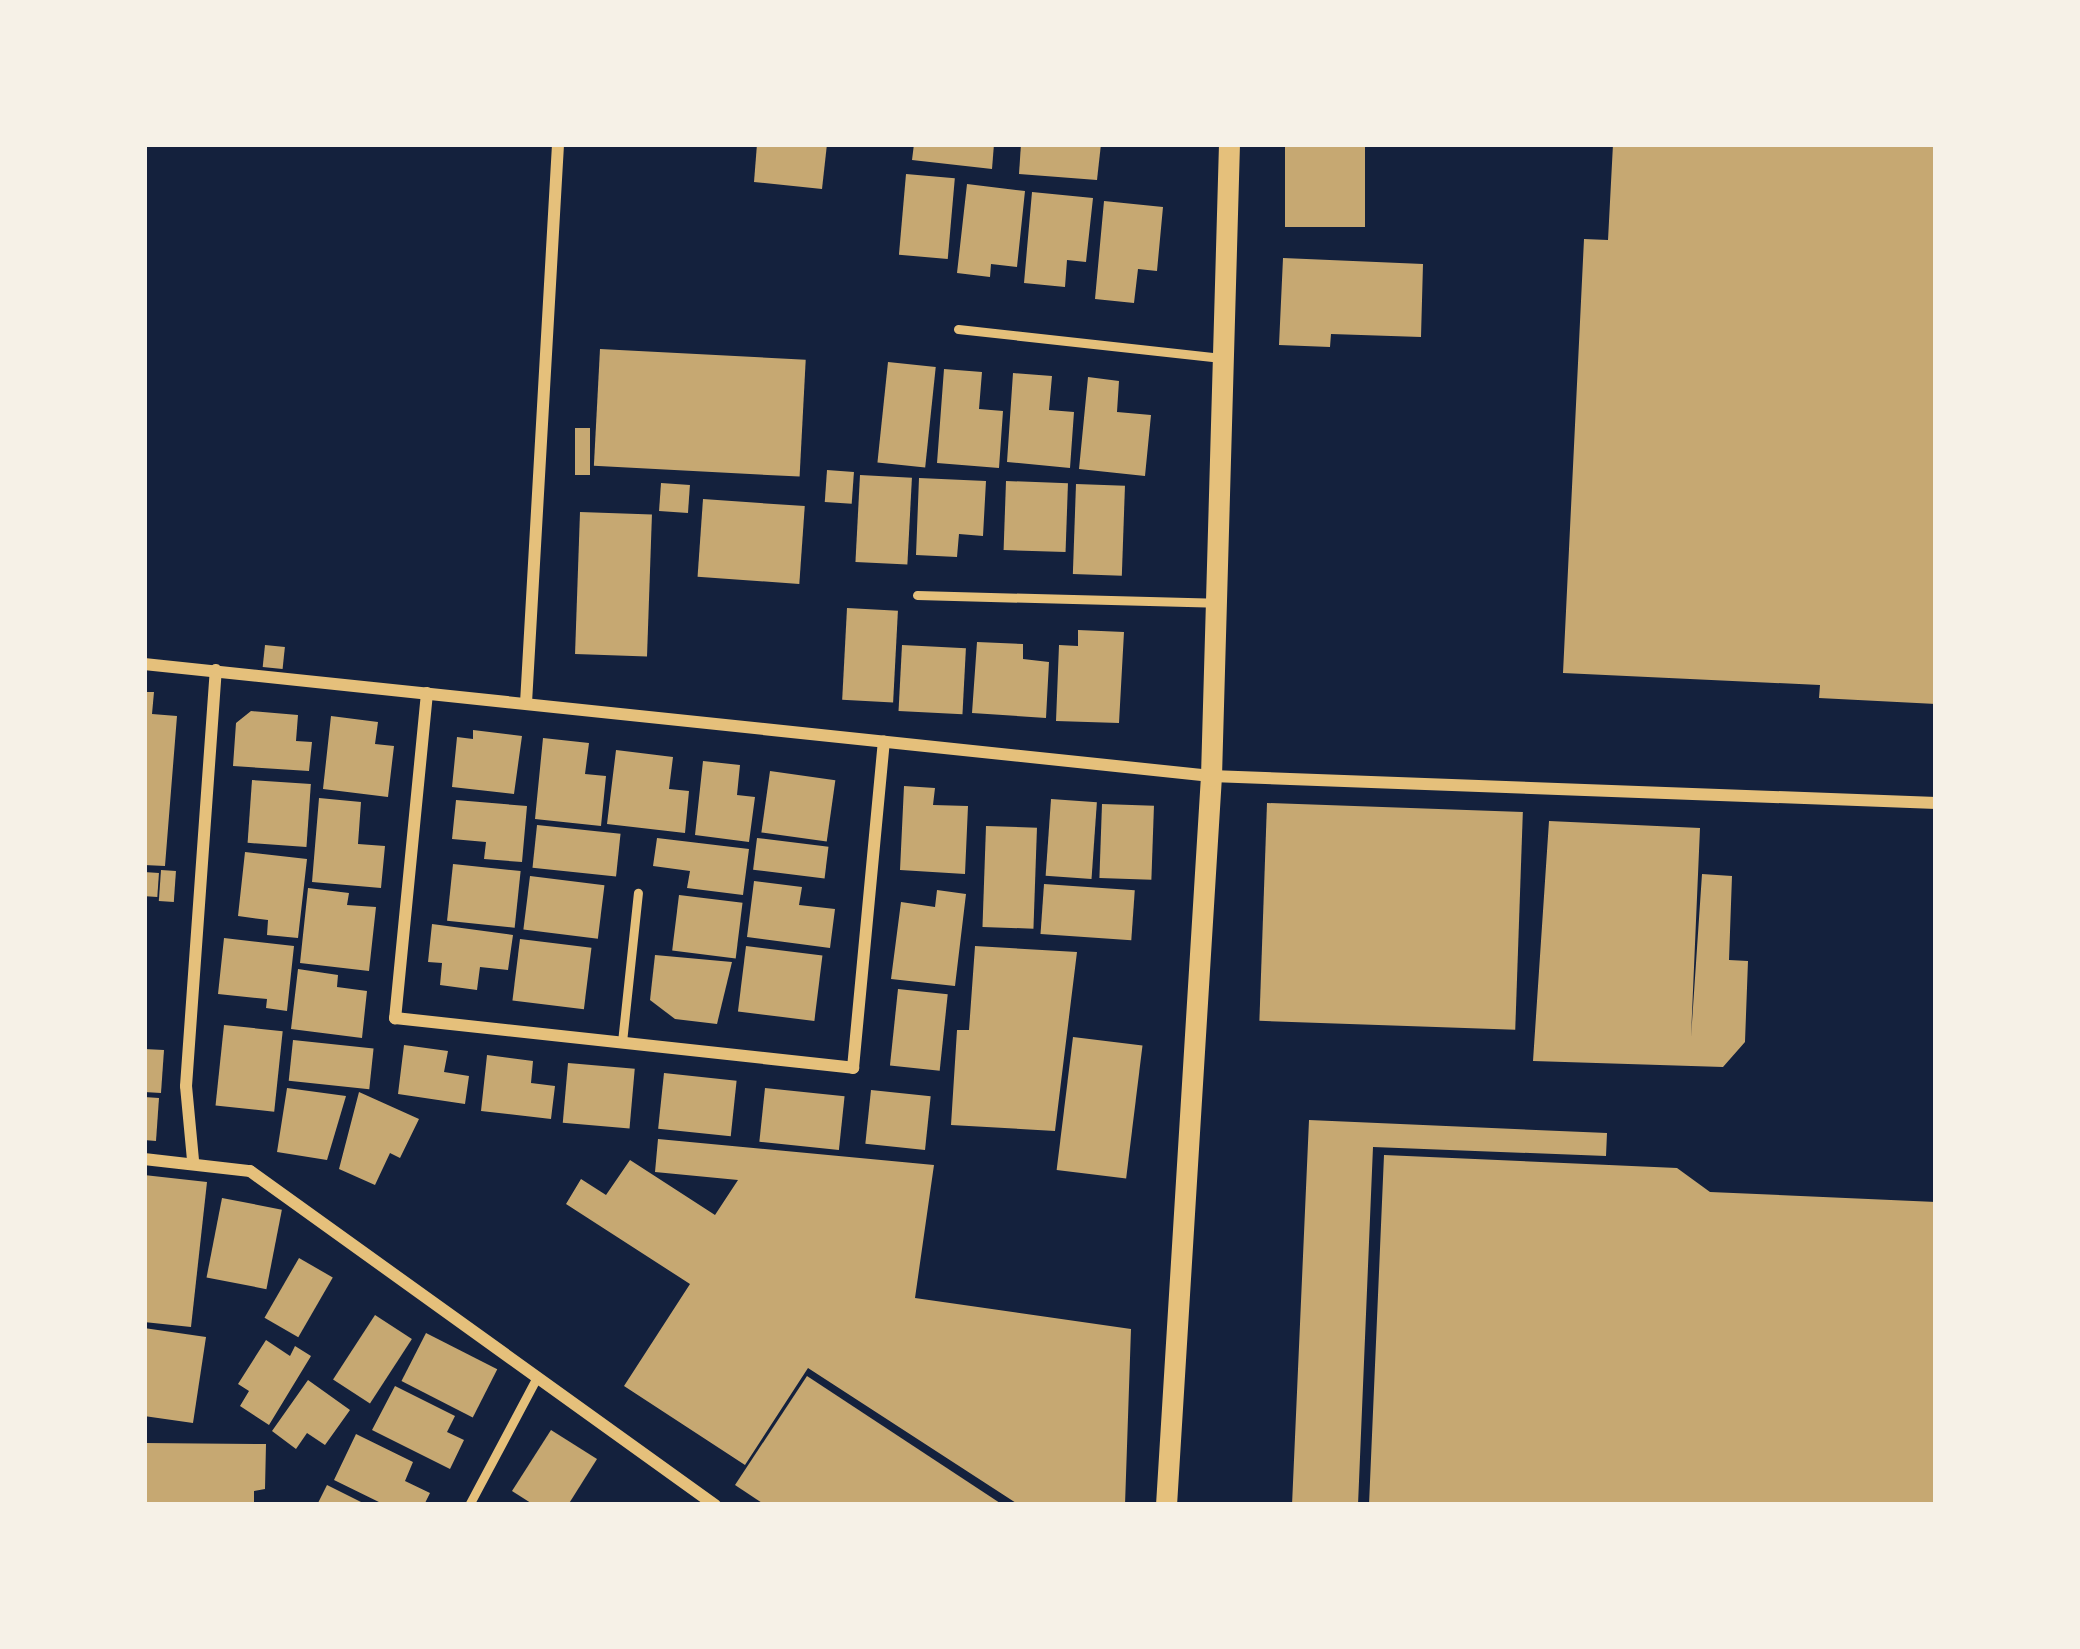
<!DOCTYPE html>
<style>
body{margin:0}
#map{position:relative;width:2080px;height:1649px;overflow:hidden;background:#14213d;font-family:Raleway,sans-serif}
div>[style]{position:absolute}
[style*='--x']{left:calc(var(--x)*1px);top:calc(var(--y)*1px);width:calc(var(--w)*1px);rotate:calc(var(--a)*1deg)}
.building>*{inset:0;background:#c6a872;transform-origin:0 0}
.service>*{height:9px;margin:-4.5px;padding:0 4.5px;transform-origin:4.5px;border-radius:4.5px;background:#e5c07b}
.minor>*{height:12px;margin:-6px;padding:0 6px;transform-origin:6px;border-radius:6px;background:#e5c07b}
.tertiary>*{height:21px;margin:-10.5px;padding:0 10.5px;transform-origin:10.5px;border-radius:10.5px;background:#e5c07b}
span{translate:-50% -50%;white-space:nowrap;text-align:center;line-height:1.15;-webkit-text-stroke:10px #f6f1e7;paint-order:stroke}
.frame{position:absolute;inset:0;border:147px solid #f6f1e7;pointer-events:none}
</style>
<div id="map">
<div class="building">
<i style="clip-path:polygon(757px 144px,827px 144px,822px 189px,754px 182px)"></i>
<i style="clip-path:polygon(914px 144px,994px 144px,992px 169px,912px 160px)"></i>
<i style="clip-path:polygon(1021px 144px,1101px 144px,1097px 180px,1019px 174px)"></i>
<i style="left:1285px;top:144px;width:80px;height:83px"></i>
<i style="clip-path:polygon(1613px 144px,1936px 144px,1936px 704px,1819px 698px,1820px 685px,1563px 673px,1584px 239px,1608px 240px)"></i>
<i style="left:906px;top:174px;width:49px;height:81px;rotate:5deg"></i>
<i style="clip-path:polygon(967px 184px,1025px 191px,1017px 267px,991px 264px,990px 277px,957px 273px)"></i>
<i style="clip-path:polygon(1032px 192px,1093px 198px,1086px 262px,1067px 260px,1065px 287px,1024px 283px)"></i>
<i style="clip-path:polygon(1104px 201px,1163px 207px,1157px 271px,1138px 269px,1134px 303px,1095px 299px)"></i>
<i style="clip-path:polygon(1283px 258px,1423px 264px,1421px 337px,1331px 334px,1330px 347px,1279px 345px)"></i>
<i style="left:600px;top:349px;width:206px;height:117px;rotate:3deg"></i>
<i style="left:888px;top:362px;width:48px;height:101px;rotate:6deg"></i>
<i style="clip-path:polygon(944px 369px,982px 372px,979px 409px,1003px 411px,999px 468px,937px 463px)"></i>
<i style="clip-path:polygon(1013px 373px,1052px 376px,1049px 410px,1074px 412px,1070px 468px,1007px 462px)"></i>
<i style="clip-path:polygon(1088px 377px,1119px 381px,1117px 412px,1151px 415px,1145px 476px,1079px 469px)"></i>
<i style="left:575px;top:428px;width:15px;height:47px"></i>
<i style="left:827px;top:470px;width:27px;height:32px;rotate:4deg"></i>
<i style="left:860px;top:475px;width:52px;height:87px;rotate:3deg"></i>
<i style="clip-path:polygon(919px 478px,986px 481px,983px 536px,959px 534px,957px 557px,916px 555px)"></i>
<i style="left:1006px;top:481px;width:62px;height:69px;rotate:2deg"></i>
<i style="left:661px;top:483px;width:29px;height:28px;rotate:4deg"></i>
<i style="left:1076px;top:484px;width:49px;height:90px;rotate:2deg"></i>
<i style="left:703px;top:499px;width:102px;height:78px;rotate:4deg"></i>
<i style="left:580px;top:512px;width:72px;height:142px;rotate:2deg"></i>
<i style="left:847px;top:608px;width:51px;height:92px;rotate:3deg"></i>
<i style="clip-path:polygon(1078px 630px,1124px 632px,1119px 723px,1056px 721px,1059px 645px,1078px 646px)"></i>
<i style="clip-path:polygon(977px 642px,1023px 644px,1023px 659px,1049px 662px,1046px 718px,972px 713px)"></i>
<i style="left:265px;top:645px;width:20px;height:22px;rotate:6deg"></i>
<i style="left:902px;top:645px;width:64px;height:66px;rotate:3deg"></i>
<i style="clip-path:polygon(144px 692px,154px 692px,152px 714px,177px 716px,165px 866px,144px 865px)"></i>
<i style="clip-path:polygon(251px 711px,298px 715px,296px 741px,312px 742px,309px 771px,233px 766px,236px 723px)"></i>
<i style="clip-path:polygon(331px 716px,378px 722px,375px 744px,394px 746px,388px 797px,323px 789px)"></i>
<i style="clip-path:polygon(473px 730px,522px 736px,514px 794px,452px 787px,457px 737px,473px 739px)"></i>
<i style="clip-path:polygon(543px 738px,589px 743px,585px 774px,606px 776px,601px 826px,535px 819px)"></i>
<i style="clip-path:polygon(616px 750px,673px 757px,669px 789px,689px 791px,685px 833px,607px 824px)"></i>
<i style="clip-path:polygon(703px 761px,740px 765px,737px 795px,755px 797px,749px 842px,695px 835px)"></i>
<i style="left:770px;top:771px;width:66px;height:62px;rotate:8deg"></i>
<i style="left:252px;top:780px;width:59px;height:63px;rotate:4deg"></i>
<i style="clip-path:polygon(904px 786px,935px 788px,933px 805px,968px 806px,965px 874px,900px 870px)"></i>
<i style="clip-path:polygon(319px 798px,361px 802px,358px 844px,385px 846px,381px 888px,312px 882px)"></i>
<i style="left:1051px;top:799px;width:46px;height:77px;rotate:4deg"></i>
<i style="clip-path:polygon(456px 800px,527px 806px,522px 862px,484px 859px,486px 842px,452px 839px)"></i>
<i style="left:1267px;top:803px;width:256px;height:218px;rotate:2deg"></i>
<i style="left:1102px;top:804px;width:52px;height:74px;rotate:2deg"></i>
<i style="clip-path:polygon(1549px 821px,1700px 828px,1691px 1037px,1702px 874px,1732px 876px,1729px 960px,1748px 961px,1745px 1042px,1723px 1067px,1533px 1061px)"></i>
<i style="left:537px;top:825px;width:84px;height:43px;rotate:6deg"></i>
<i style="left:986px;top:826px;width:51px;height:101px;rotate:2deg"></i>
<i style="clip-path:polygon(657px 838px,749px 849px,743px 895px,687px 888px,690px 871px,653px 866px)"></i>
<i style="left:757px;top:838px;width:72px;height:32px;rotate:7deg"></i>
<i style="clip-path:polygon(245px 852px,307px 859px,298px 938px,267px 935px,268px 920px,238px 916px)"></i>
<i style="left:453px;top:864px;width:68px;height:57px;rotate:6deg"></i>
<i style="left:161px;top:870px;width:15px;height:31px;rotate:4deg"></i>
<i style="left:144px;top:872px;width:15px;height:24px;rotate:4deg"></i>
<i style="left:530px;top:876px;width:75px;height:54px;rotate:7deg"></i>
<i style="clip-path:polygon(754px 881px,802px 887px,799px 905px,835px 909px,830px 948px,747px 937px)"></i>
<i style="left:1044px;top:884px;width:91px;height:50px;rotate:4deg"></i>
<i style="clip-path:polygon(308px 888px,349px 893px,347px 905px,376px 907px,369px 971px,300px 963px)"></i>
<i style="clip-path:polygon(937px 890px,966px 894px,955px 986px,891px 979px,901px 902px,935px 907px)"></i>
<i style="left:679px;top:895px;width:64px;height:56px;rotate:7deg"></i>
<i style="clip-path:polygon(432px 924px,513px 935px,508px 970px,480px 967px,477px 990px,440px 985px,442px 963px,428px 962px)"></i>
<i style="clip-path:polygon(224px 938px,294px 946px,287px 1011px,266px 1008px,267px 999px,218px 994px)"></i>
<i style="left:520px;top:939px;width:72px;height:62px;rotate:7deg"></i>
<i style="left:746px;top:946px;width:77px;height:66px;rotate:7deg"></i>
<i style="clip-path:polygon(975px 946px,1077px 952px,1055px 1131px,951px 1125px,957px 1030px,969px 1030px)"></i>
<i style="clip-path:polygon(655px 955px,732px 962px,717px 1024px,675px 1019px,650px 1000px)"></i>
<i style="clip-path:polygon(298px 969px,338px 975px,337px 987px,367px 991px,362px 1038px,291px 1029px)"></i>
<i style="left:898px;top:989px;width:50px;height:77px;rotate:6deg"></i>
<i style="left:224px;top:1025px;width:59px;height:81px;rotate:6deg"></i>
<i style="left:1073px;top:1037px;width:70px;height:134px;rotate:7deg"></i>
<i style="left:293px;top:1040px;width:81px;height:41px;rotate:6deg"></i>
<i style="clip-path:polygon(404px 1045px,448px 1051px,444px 1072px,469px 1076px,465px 1104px,398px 1094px)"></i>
<i style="clip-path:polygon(144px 1049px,164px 1050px,161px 1093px,144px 1092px)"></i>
<i style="clip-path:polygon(487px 1055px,533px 1061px,531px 1083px,555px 1086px,551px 1119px,481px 1111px)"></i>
<i style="left:568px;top:1063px;width:67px;height:60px;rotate:5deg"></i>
<i style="left:664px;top:1073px;width:73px;height:56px;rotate:6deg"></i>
<i style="clip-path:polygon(287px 1088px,346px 1096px,327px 1160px,277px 1152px)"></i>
<i style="left:765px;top:1088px;width:80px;height:54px;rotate:6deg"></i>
<i style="left:871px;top:1090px;width:60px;height:54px;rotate:6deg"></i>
<i style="clip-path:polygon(359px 1092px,419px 1119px,400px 1158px,390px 1153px,375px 1185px,339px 1169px)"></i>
<i style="clip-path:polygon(144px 1097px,159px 1098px,156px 1141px,144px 1140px)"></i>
<i style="clip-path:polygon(1309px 1120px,1607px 1133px,1606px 1156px,1373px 1147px,1358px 1505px,1292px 1505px)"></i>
<i style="clip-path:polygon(658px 1139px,934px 1165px,915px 1298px,1131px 1329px,1125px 1505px,1019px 1505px,808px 1368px,745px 1465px,624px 1386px,690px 1284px,566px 1204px,581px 1179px,606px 1195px,630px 1160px,715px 1215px,738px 1180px,655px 1172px)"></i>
<i style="clip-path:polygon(1384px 1155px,1677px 1168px,1710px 1192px,1936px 1202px,1936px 1505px,1369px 1505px)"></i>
<i style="clip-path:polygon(144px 1175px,207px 1182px,191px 1327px,144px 1322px)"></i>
<i style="left:222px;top:1198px;width:61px;height:81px;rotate:11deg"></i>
<i style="left:299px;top:1258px;width:39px;height:69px;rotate:30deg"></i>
<i style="left:375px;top:1315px;width:44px;height:77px;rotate:33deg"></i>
<i style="clip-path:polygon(144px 1328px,206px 1337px,193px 1423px,144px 1416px)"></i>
<i style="left:426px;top:1333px;width:80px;height:54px;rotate:27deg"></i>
<i style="clip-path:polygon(266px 1340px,290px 1356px,295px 1346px,311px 1356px,269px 1425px,240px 1406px,249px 1391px,238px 1384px)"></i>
<i style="clip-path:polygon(807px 1376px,1003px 1505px,765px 1505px,735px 1485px)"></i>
<i style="clip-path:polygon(308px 1380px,350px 1410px,325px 1445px,307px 1433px,296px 1449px,272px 1431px)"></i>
<i style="clip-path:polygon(395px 1386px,455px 1416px,447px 1432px,464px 1440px,450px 1469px,372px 1430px)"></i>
<i style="clip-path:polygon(551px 1430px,597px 1459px,568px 1505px,534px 1505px,512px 1491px)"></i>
<i style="clip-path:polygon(356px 1434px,413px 1462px,405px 1481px,430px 1493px,424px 1505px,385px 1505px,334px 1480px)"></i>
<i style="clip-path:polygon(144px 1443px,266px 1444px,265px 1489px,254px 1491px,254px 1505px,144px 1505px)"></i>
<i style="clip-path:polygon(327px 1485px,367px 1505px,317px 1505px)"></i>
</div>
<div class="service">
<i style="--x:958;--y:329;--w:265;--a:6.3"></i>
<i style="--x:917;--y:595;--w:299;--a:1.5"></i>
<i style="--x:622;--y:1042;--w:150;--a:-83.9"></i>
<i style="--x:469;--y:1505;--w:145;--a:-62"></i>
</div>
<div class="minor">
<i style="--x:144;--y:664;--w:1073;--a:5.99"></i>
<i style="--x:1211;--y:776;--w:726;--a:2.13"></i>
<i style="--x:427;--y:693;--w:327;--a:95.6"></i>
<i style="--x:395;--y:1018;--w:461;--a:6.2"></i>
<i style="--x:853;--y:1068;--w:328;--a:-84.6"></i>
<i style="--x:526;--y:703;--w:560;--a:-86.72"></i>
<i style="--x:144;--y:1159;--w:107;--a:6.5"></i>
<i style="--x:250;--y:1171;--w:573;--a:35.69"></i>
<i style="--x:193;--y:1160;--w:74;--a:-95.4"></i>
<i style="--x:186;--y:1086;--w:417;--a:-85.9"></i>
</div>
<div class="tertiary">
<i style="--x:1166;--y:1505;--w:730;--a:-86.47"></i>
<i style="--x:1211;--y:776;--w:632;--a:-88.37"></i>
</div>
<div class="frame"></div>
</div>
